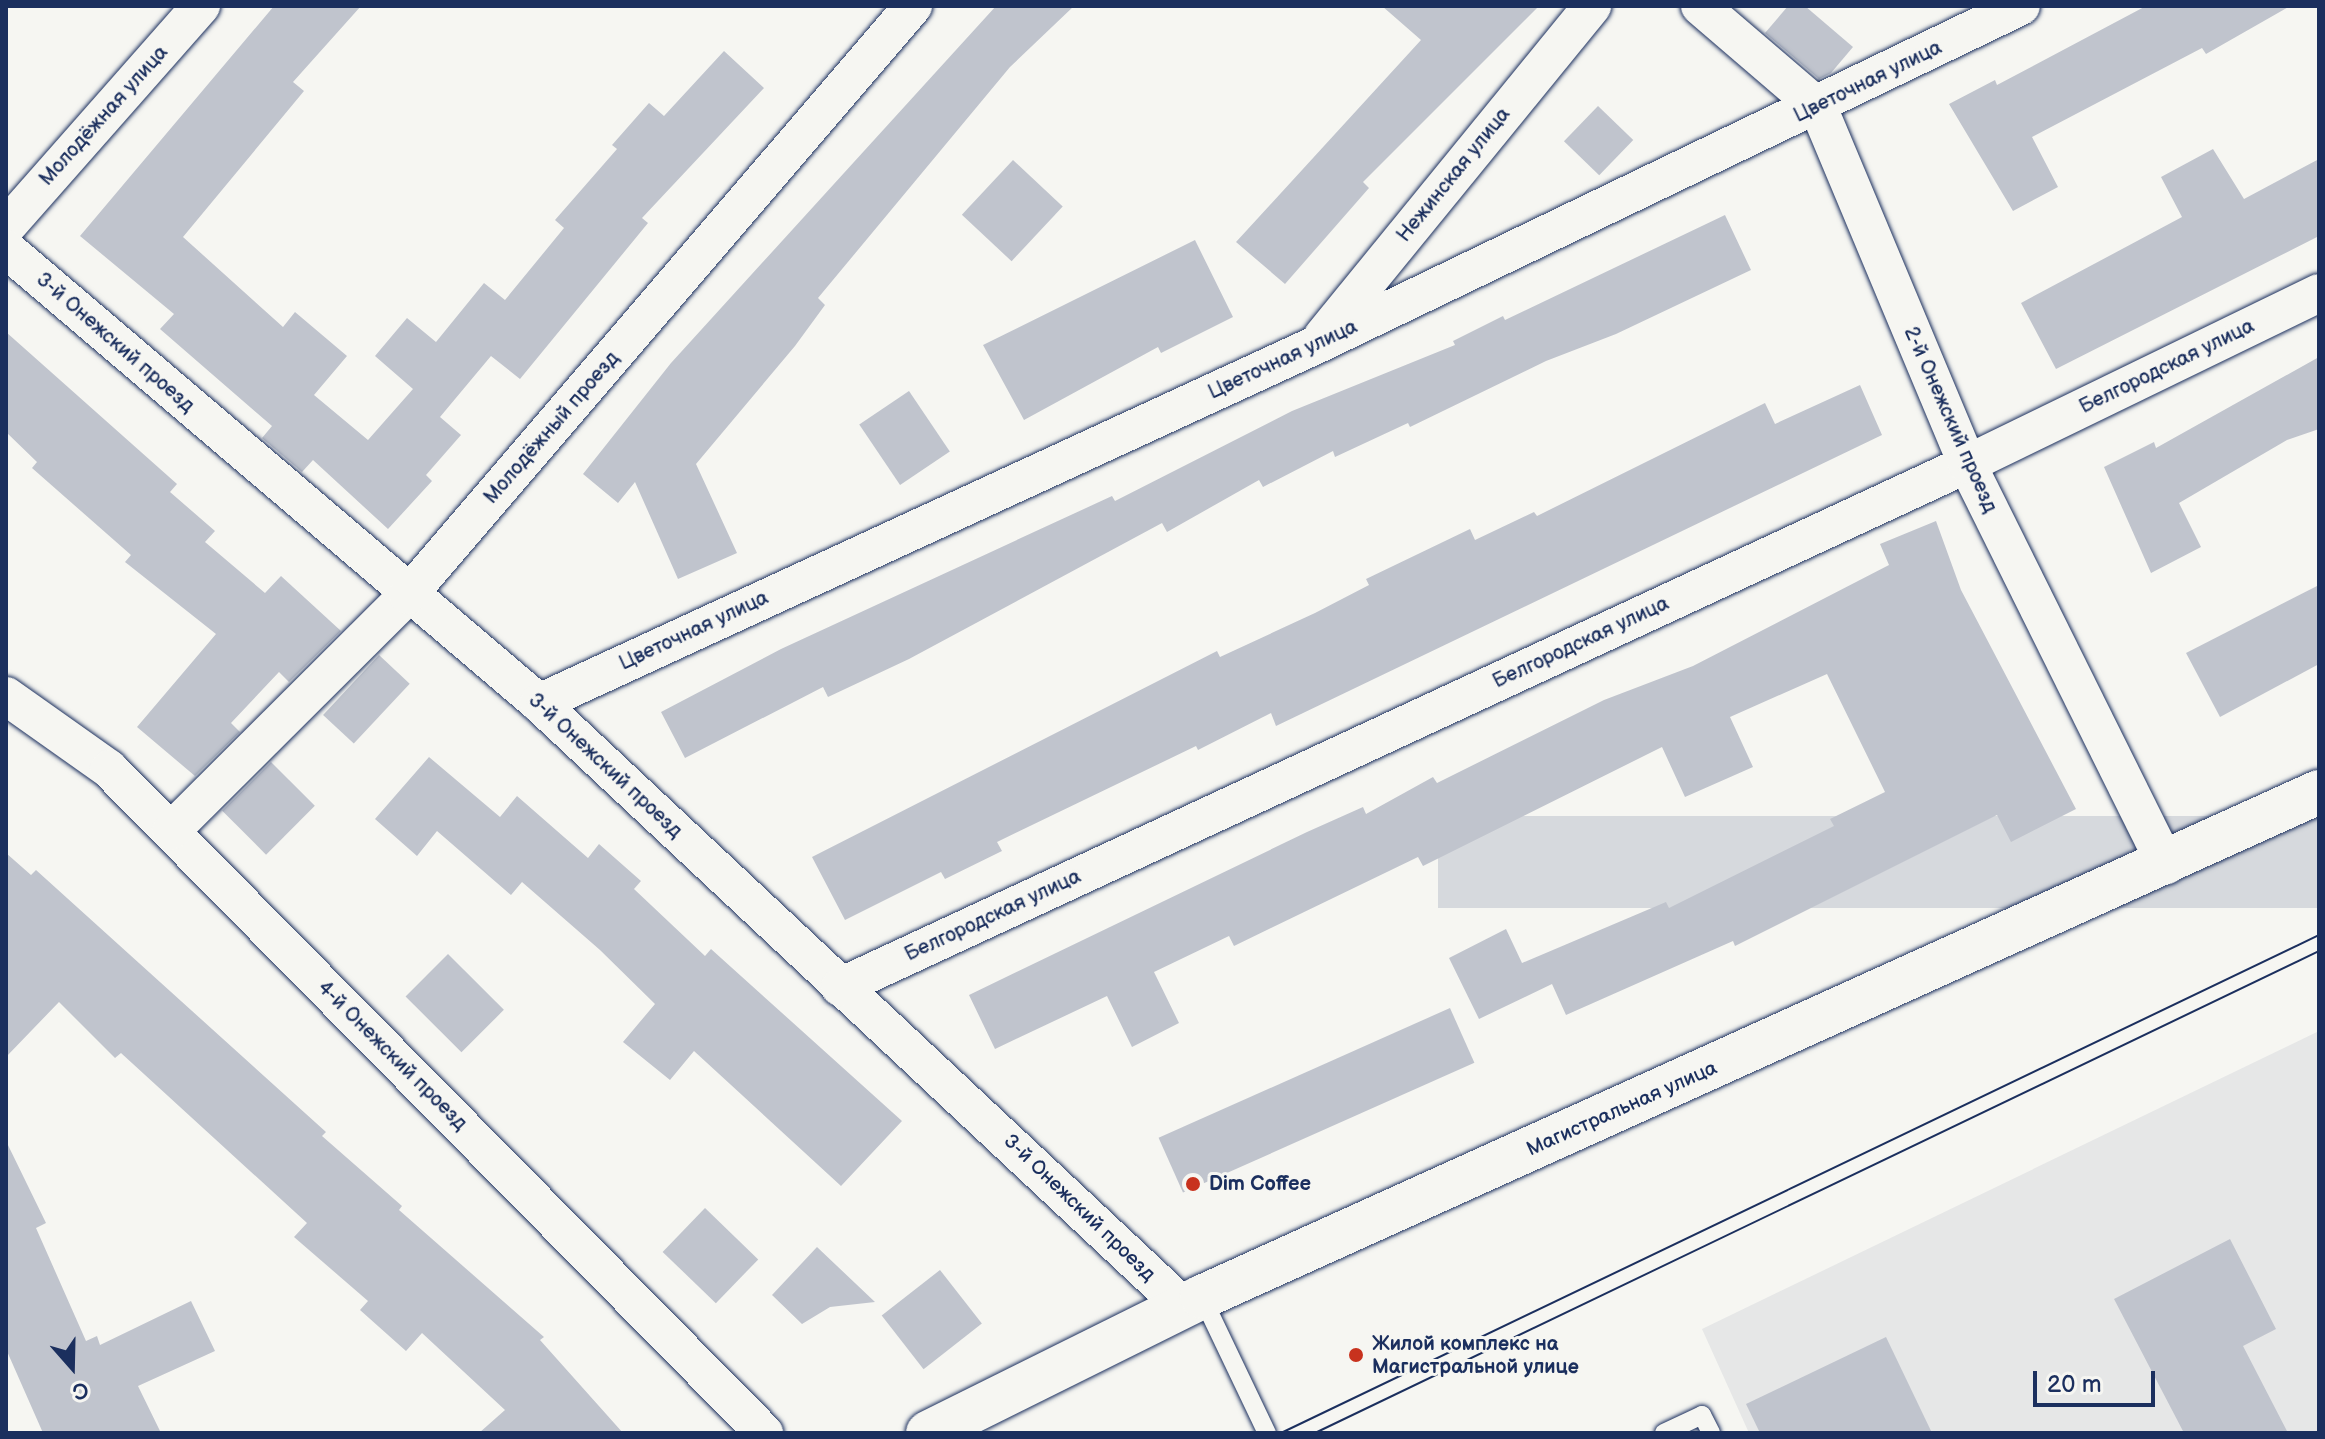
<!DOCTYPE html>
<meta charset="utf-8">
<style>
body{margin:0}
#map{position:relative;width:2325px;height:1439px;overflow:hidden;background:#f6f6f2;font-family:"Balsamiq Sans",sans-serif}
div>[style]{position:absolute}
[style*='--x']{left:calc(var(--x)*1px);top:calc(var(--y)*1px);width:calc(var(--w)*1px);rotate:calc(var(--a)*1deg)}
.built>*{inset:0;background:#e6e7e7}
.green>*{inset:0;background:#d6d9dd;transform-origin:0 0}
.building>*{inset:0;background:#c0c4cd;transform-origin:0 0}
.roads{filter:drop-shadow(0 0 2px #1b2f5e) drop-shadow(0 0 2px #1b2f5e)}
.service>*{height:18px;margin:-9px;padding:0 9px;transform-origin:9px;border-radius:9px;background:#f6f6f2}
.minor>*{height:38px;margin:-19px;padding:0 19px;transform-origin:19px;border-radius:19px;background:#f6f6f2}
.tertiary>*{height:44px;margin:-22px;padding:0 22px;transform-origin:22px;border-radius:22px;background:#f6f6f2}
.tram>*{height:2px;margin:-1px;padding:0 1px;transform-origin:1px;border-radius:1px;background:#1b2f5e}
.dots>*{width:22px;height:22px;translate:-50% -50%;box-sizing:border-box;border:4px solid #f6f6f2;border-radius:50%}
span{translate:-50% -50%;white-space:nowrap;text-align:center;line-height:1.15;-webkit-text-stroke:6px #f6f6f2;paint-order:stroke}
.street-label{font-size:20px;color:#1b2f5e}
.poi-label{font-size:20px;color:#1b2f5e;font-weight:700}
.left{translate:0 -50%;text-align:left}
.frame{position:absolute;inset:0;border:8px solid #1b2f5e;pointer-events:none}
.north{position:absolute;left:32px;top:1327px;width:80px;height:80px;-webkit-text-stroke:6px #f6f6f2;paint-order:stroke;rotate:160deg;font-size:22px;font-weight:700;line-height:32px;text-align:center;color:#1b2f5e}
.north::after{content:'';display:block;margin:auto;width:28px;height:36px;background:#1b2f5e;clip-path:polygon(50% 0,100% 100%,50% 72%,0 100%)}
.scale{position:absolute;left:2033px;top:1371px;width:122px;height:36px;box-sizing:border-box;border:4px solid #1b2f5e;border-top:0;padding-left:10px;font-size:24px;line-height:28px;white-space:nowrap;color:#1b2f5e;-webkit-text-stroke:6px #f6f6f2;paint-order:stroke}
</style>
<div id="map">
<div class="built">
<i style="clip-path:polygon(2319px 1031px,2319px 1433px,1749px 1433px,1702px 1329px)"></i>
</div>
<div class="green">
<i style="left:2319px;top:816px;width:92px;height:881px;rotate:90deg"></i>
</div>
<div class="building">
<i style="clip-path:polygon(274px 6px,361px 6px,293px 82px,304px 91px,183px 237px,283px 327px,295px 312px,347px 356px,314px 395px,368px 440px,413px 389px,375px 356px,407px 318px,436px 342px,484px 283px,505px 300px,564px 228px,555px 220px,617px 149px,612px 145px,649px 103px,664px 116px,724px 51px,764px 88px,642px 218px,648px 223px,520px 379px,491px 356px,440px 417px,461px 435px,426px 475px,432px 481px,388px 529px,313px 460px,302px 472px,262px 438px,272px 426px,160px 329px,174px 314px,80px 236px)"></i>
<i style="clip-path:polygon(996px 6px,1074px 6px,1010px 67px,818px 298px,825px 305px,795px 346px,696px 464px,737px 553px,678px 579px,635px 482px,618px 503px,583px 474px,671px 363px)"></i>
<i style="clip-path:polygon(1382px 6px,1539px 6px,1363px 182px,1369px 188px,1285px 284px,1236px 242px,1421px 40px)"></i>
<i style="clip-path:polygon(1788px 6px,1805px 6px,1853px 47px,1831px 73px,1819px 79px,1765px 33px)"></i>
<i style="clip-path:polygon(2146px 6px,2290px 6px,2206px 54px,2202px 48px,2032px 137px,2058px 187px,2013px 211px,1949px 104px,1995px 80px,1997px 85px)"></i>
<i style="left:1598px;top:106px;width:49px;height:49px;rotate:44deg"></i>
<i style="clip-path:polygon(2213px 149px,2244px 199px,2319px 159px,2319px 236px,2056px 369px,2021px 303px,2182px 217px,2161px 177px)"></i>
<i style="left:1013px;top:160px;width:68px;height:75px;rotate:43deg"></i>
<i style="clip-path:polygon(1725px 215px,1751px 270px,1616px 334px,1546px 361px,1410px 427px,1408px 423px,1335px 457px,1333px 451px,1263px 487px,1259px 480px,1167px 532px,1162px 523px,909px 659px,828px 697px,823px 687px,685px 758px,661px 712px,781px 649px,1112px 496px,1115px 501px,1292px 411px,1455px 345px,1453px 341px,1503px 316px,1505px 320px)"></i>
<i style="clip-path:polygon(1195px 240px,1233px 317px,1161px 353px,1158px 347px,1024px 420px,983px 345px)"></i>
<i style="clip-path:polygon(6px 332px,177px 484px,170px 492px,215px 531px,205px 542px,265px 593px,281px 576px,341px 631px,289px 682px,279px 672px,231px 723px,240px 732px,195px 776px,137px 727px,216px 634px,125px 562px,131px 555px,32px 468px,37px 462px,6px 432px)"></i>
<i style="clip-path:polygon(2319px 357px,2319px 429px,2287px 440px,2179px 503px,2201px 547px,2151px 573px,2104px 467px,2154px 442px,2156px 448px)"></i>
<i style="clip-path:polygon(1860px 385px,1882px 435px,1276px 726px,1271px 713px,1198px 750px,1196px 746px,997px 842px,1002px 851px,945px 879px,941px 872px,845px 920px,812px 857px,1217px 651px,1220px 657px,1315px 613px,1369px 585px,1366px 579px,1470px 529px,1475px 540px,1534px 512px,1537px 516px,1765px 403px,1775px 424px)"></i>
<i style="left:909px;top:391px;width:73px;height:60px;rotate:56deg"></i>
<i style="clip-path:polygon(1936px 521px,1961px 590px,2076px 809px,2011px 842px,1997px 815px,1735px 946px,1733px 941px,1566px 1015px,1552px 984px,1479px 1019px,1449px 958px,1506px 929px,1522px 963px,1666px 902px,1669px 908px,1834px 826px,1830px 819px,1885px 792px,1827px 674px,1730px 717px,1753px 767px,1685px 797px,1662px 747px,1423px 866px,1418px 857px,1234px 946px,1229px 936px,1154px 972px,1179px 1023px,1132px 1047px,1107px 996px,995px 1049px,969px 995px,1307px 832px,1363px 807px,1366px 814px,1433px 777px,1437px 783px,1604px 700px,1693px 666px,1889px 565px,1880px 544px)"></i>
<i style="clip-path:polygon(2319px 585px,2319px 664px,2220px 717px,2186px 653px)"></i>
<i style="left:379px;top:655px;width:42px;height:82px;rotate:43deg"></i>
<i style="clip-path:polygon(429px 757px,500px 817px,517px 796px,588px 858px,599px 844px,641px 881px,634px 889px,705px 956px,711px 949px,902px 1121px,841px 1186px,694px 1051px,670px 1080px,623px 1042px,655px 1004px,600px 950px,522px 882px,511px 895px,437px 831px,417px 856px,375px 819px)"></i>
<i style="left:271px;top:762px;width:62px;height:69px;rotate:45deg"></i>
<i style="clip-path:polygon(6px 853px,31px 875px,36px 870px,326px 1132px,322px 1136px,402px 1206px,399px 1210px,544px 1337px,540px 1340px,623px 1433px,479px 1433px,505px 1410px,422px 1333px,406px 1351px,360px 1310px,368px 1301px,294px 1237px,307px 1223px,121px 1053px,115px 1058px,59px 1002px,6px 1057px)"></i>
<i style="left:448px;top:954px;width:79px;height:60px;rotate:45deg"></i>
<i style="left:1450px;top:1008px;width:60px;height:319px;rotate:66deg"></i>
<i style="clip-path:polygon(6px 1141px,46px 1223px,36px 1228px,86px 1341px,97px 1336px,100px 1345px,191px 1301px,215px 1351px,138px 1386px,161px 1433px,43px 1433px,6px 1349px)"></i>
<i style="left:705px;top:1208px;width:74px;height:61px;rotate:44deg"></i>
<i style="clip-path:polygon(2230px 1239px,2276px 1329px,2243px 1346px,2288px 1433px,2184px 1433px,2114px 1299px)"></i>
<i style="clip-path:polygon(817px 1247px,875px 1302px,830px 1307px,802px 1324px,772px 1295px)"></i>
<i style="left:940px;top:1270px;width:68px;height:74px;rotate:52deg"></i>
<i style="clip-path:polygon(1886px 1337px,1932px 1433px,1760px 1433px,1746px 1404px)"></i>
</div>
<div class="roads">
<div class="service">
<i style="--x:1202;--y:1297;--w:151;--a:64.5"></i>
<i style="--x:1664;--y:1433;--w:42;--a:-25.3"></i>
<i style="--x:1702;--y:1415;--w:20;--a:63"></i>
</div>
<div class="minor">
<i style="--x:1700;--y:6;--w:155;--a:40.6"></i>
<i style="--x:1818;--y:107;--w:387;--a:67.3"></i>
<i style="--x:1967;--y:464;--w:448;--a:63.6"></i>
<i style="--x:6;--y:227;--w:295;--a:-48.6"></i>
<i style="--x:6;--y:249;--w:700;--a:40.42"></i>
<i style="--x:539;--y:703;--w:882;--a:43.12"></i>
<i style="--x:1323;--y:336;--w:426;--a:-50.8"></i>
<i style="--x:6;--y:696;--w:126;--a:35.3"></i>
<i style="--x:109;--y:769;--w:933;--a:45.39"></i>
<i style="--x:539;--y:703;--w:856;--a:-24.74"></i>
<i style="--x:1316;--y:345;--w:782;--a:-25.68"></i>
<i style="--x:171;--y:831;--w:334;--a:-44.9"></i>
<i style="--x:408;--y:595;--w:776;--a:-49.39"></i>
<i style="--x:840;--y:987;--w:1242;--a:-24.89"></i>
<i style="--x:1967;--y:464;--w:391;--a:-25.9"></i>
</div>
<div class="tertiary">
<i style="--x:928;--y:1433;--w:306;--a:-26.4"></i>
<i style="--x:1202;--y:1297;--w:1226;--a:-24.33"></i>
</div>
</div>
<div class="tram">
<i style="--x:1281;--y:1433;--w:1151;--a:-25.63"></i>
<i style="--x:1315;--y:1433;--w:1114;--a:-25.64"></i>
</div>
<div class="dots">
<i style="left:1193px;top:1184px;background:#c8321e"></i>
<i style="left:1356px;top:1355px;background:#c8321e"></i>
</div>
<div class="street-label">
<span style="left:1868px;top:82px;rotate:-26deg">Цветочная улица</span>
<span style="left:104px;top:116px;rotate:-48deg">Молодёжная улица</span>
<span style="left:1454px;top:175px;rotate:-51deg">Нежинская улица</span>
<span style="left:115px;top:343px;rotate:41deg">3-й Онежский проезд</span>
<span style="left:1283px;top:360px;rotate:-25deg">Цветочная улица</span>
<span style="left:2167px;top:367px;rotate:-26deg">Белгородская улица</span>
<span style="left:1950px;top:420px;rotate:66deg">2-й Онежский проезд</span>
<span style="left:552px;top:428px;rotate:-49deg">Молодёжный проезд</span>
<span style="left:694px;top:631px;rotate:-25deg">Цветочная улица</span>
<span style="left:1581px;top:643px;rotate:-25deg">Белгородская улица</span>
<span style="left:605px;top:766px;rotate:43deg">3-й Онежский проезд</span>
<span style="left:993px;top:916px;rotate:-25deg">Белгородская улица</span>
<span style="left:392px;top:1056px;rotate:45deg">4-й Онежский проезд</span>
<span style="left:1622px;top:1109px;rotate:-24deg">Магистральная улица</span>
<span style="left:1079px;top:1208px;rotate:44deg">3-й Онежский проезд</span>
</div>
<div class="poi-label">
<span class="left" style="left:1209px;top:1184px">Dim Coffee</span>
<span class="left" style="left:1372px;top:1356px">Жилой комплекс на<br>Магистральной улице</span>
</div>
<div class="frame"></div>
<div class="north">С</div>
<div class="scale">20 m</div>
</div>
